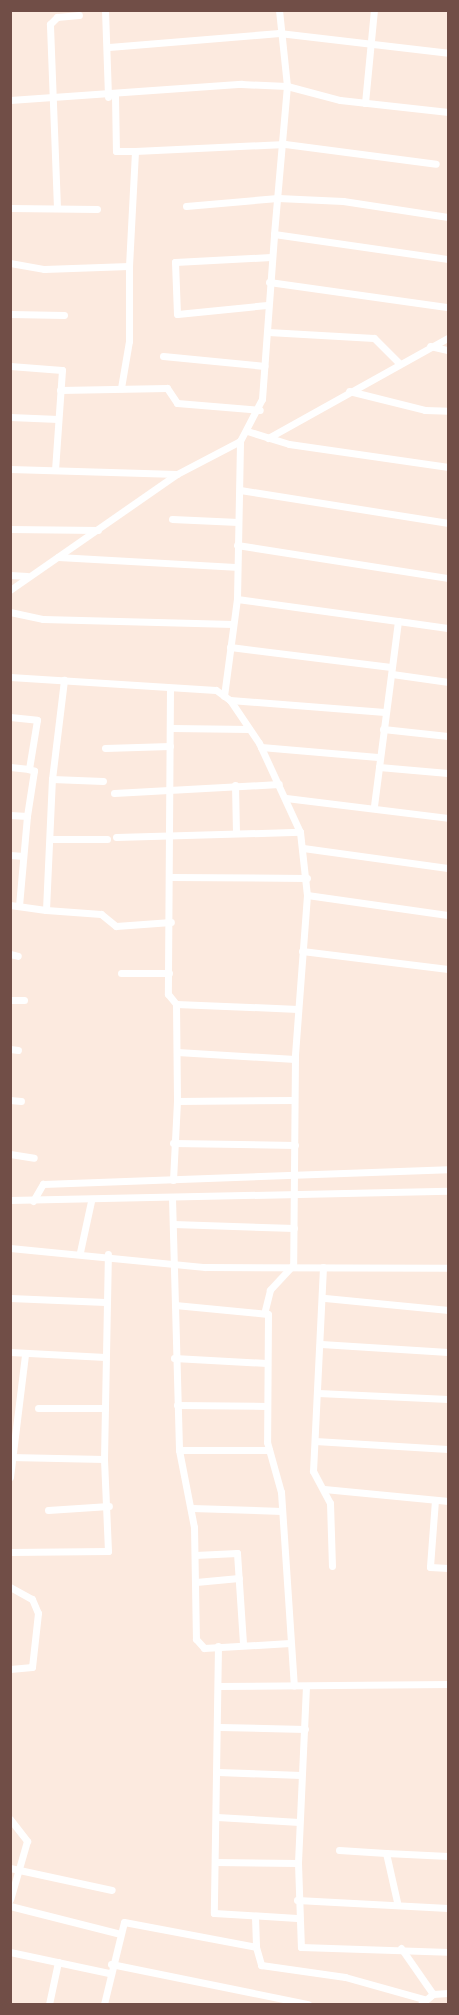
<!DOCTYPE html>
<style>
body{margin:0}
#map{position:relative;width:459px;height:2015px;overflow:hidden;background:#fceadf;font-family:"IBM Plex Sans",sans-serif}
div>[style]{position:absolute}
[style*='--x']{left:calc(var(--x)*1px);top:calc(var(--y)*1px);width:calc(var(--w)*1px);rotate:calc(var(--a)*1deg)}
.minor>*{height:7px;margin:-3.5px;padding:0 3.5px;transform-origin:3.5px;border-radius:3.5px;background:#fff}
span{translate:-50% -50%;white-space:nowrap;text-align:center;line-height:1.15;-webkit-text-stroke:4.5px #ffefe4;paint-order:stroke}
.frame{position:absolute;inset:0;border:12px solid #714e47;pointer-events:none}
</style>
<div id="map">
<div class="minor">
<i style="--x:105;--y:10;--w:87;--a:88"></i>
<i style="--x:109;--y:47;--w:171;--a:-4.7"></i>
<i style="--x:279;--y:33;--w:170;--a:6.7"></i>
<i style="--x:115;--y:96;--w:55;--a:89"></i>
<i style="--x:116;--y:151;--w:19;--a:0"></i>
<i style="--x:10;--y:100;--w:232;--a:-4"></i>
<i style="--x:241;--y:84;--w:46;--a:2.5"></i>
<i style="--x:287;--y:86;--w:55;--a:14.8"></i>
<i style="--x:340;--y:100;--w:109;--a:6.3"></i>
<i style="--x:365;--y:103;--w:93;--a:-84.5"></i>
<i style="--x:186;--y:206;--w:92;--a:-5"></i>
<i style="--x:278;--y:198;--w:65;--a:2.6"></i>
<i style="--x:343;--y:201;--w:106;--a:8.7"></i>
<i style="--x:10;--y:208;--w:87;--a:0.7"></i>
<i style="--x:57;--y:208;--w:184;--a:-92.2"></i>
<i style="--x:50;--y:24;--w:10;--a:-45"></i>
<i style="--x:57;--y:17;--w:22;--a:-5"></i>
<i style="--x:274;--y:234;--w:149;--a:-85"></i>
<i style="--x:287;--y:86;--w:76;--a:-96"></i>
<i style="--x:10;--y:263;--w:35;--a:10"></i>
<i style="--x:44;--y:269;--w:85;--a:-2"></i>
<i style="--x:129;--y:266;--w:75;--a:90"></i>
<i style="--x:129;--y:341;--w:48;--a:99.7"></i>
<i style="--x:129;--y:266;--w:115;--a:-87"></i>
<i style="--x:135;--y:151;--w:150;--a:-2.7"></i>
<i style="--x:285;--y:144;--w:152;--a:7.5"></i>
<i style="--x:269;--y:282;--w:181;--a:8"></i>
<i style="--x:267;--y:305;--w:90;--a:174.3"></i>
<i style="--x:177;--y:314;--w:52;--a:-92.2"></i>
<i style="--x:175;--y:262;--w:96;--a:-3"></i>
<i style="--x:10;--y:314;--w:54;--a:1.1"></i>
<i style="--x:268;--y:332;--w:106;--a:3.2"></i>
<i style="--x:374;--y:338;--w:35;--a:45"></i>
<i style="--x:430;--y:346;--w:18;--a:13"></i>
<i style="--x:163;--y:356;--w:102;--a:5.6"></i>
<i style="--x:10;--y:366;--w:52;--a:4.4"></i>
<i style="--x:62;--y:370;--w:99;--a:94"></i>
<i style="--x:60;--y:390;--w:107;--a:-1.1"></i>
<i style="--x:167;--y:388;--w:18;--a:56"></i>
<i style="--x:177;--y:403;--w:83;--a:4.8"></i>
<i style="--x:349;--y:391;--w:78;--a:14"></i>
<i style="--x:425;--y:410;--w:23;--a:2"></i>
<i style="--x:10;--y:417;--w:48;--a:2.4"></i>
<i style="--x:247;--y:431;--w:44;--a:17.2"></i>
<i style="--x:289;--y:444;--w:161;--a:8.2"></i>
<i style="--x:268;--y:438;--w:206;--a:-29.1"></i>
<i style="--x:10;--y:469;--w:167;--a:1.7"></i>
<i style="--x:240;--y:490;--w:211;--a:9"></i>
<i style="--x:172;--y:519;--w:66;--a:2.6"></i>
<i style="--x:10;--y:529;--w:88;--a:0.7"></i>
<i style="--x:237;--y:545;--w:214;--a:8.9"></i>
<i style="--x:58;--y:557;--w:177;--a:3.2"></i>
<i style="--x:10;--y:575;--w:17;--a:3"></i>
<i style="--x:10;--y:590;--w:203;--a:-34.8"></i>
<i style="--x:177;--y:474;--w:71;--a:-27.6"></i>
<i style="--x:240;--y:441;--w:47;--a:-62.4"></i>
<i style="--x:262;--y:399;--w:165;--a:-85.8"></i>
<i style="--x:274;--y:234;--w:176;--a:8.2"></i>
<i style="--x:237;--y:599;--w:162;--a:7.8"></i>
<i style="--x:398;--y:621;--w:188;--a:97.4"></i>
<i style="--x:10;--y:612;--w:34;--a:12"></i>
<i style="--x:43;--y:619;--w:190;--a:1.5"></i>
<i style="--x:398;--y:621;--w:50;--a:8"></i>
<i style="--x:230;--y:647;--w:162;--a:7.1"></i>
<i style="--x:392;--y:674;--w:57;--a:8.1"></i>
<i style="--x:10;--y:677;--w:206;--a:3.6"></i>
<i style="--x:216;--y:690;--w:17;--a:36"></i>
<i style="--x:230;--y:700;--w:52;--a:56"></i>
<i style="--x:259;--y:743;--w:98;--a:65.3"></i>
<i style="--x:300;--y:832;--w:63;--a:83.7"></i>
<i style="--x:307;--y:895;--w:161;--a:94.3"></i>
<i style="--x:295;--y:1056;--w:209;--a:90.5"></i>
<i style="--x:293;--y:1265;--w:34;--a:133"></i>
<i style="--x:270;--y:1290;--w:21;--a:104"></i>
<i style="--x:170;--y:688;--w:306;--a:90.4"></i>
<i style="--x:168;--y:994;--w:13;--a:51"></i>
<i style="--x:176;--y:1004;--w:97;--a:89.4"></i>
<i style="--x:224;--y:696;--w:98;--a:-82.4"></i>
<i style="--x:237;--y:599;--w:158;--a:-88.9"></i>
<i style="--x:230;--y:700;--w:155;--a:4.4"></i>
<i style="--x:10;--y:717;--w:27;--a:6"></i>
<i style="--x:37;--y:720;--w:50;--a:99.3"></i>
<i style="--x:29;--y:769;--w:19;--a:-174"></i>
<i style="--x:172;--y:728;--w:77;--a:0.7"></i>
<i style="--x:383;--y:729;--w:65;--a:6.1"></i>
<i style="--x:261;--y:747;--w:117;--a:4.9"></i>
<i style="--x:105;--y:748;--w:65;--a:-1.8"></i>
<i style="--x:379;--y:767;--w:69;--a:5"></i>
<i style="--x:52;--y:779;--w:51;--a:2.2"></i>
<i style="--x:235;--y:785;--w:48;--a:88.8"></i>
<i style="--x:114;--y:793;--w:165;--a:-3.1"></i>
<i style="--x:286;--y:798;--w:163;--a:7"></i>
<i style="--x:10;--y:815;--w:17;--a:3"></i>
<i style="--x:27;--y:816;--w:90;--a:95.1"></i>
<i style="--x:27;--y:816;--w:46;--a:-81.2"></i>
<i style="--x:34;--y:771;--w:5;--a:-158"></i>
<i style="--x:116;--y:837;--w:184;--a:-1.6"></i>
<i style="--x:52;--y:839;--w:55;--a:0"></i>
<i style="--x:303;--y:848;--w:146;--a:7.9"></i>
<i style="--x:10;--y:855;--w:13;--a:4"></i>
<i style="--x:170;--y:877;--w:137;--a:0.4"></i>
<i style="--x:307;--y:895;--w:142;--a:8.1"></i>
<i style="--x:10;--y:905;--w:36;--a:8"></i>
<i style="--x:46;--y:910;--w:131;--a:-87.4"></i>
<i style="--x:52;--y:779;--w:100;--a:-83.1"></i>
<i style="--x:46;--y:910;--w:55;--a:4.2"></i>
<i style="--x:101;--y:914;--w:19;--a:39"></i>
<i style="--x:116;--y:926;--w:55;--a:-4.2"></i>
<i style="--x:302;--y:951;--w:147;--a:7"></i>
<i style="--x:10;--y:954;--w:8;--a:14"></i>
<i style="--x:121;--y:973;--w:48;--a:0"></i>
<i style="--x:10;--y:1000;--w:14;--a:0"></i>
<i style="--x:176;--y:1004;--w:122;--a:2.3"></i>
<i style="--x:10;--y:1049;--w:8;--a:7"></i>
<i style="--x:177;--y:1052;--w:118;--a:3.4"></i>
<i style="--x:10;--y:1100;--w:11;--a:5"></i>
<i style="--x:173;--y:1143;--w:122;--a:0.9"></i>
<i style="--x:10;--y:1154;--w:24;--a:9"></i>
<i style="--x:173;--y:1180;--w:79;--a:-87.1"></i>
<i style="--x:177;--y:1101;--w:117;--a:-0.5"></i>
<i style="--x:172;--y:1198;--w:252;--a:88.4"></i>
<i style="--x:179;--y:1450;--w:78;--a:79"></i>
<i style="--x:194;--y:1527;--w:112;--a:89"></i>
<i style="--x:196;--y:1639;--w:12;--a:48"></i>
<i style="--x:204;--y:1648;--w:86;--a:-3.3"></i>
<i style="--x:10;--y:1200;--w:438;--a:-1.2"></i>
<i style="--x:33;--y:1201;--w:20;--a:-60"></i>
<i style="--x:43;--y:1184;--w:405;--a:-2.1"></i>
<i style="--x:173;--y:1224;--w:121;--a:1.9"></i>
<i style="--x:10;--y:1248;--w:196;--a:5.6"></i>
<i style="--x:205;--y:1267;--w:243;--a:0.2"></i>
<i style="--x:80;--y:1252;--w:52;--a:-77.8"></i>
<i style="--x:323;--y:1267;--w:204;--a:92.8"></i>
<i style="--x:313;--y:1471;--w:36;--a:62"></i>
<i style="--x:330;--y:1503;--w:63;--a:88.2"></i>
<i style="--x:10;--y:1298;--w:95;--a:2.4"></i>
<i style="--x:325;--y:1298;--w:124;--a:5.6"></i>
<i style="--x:175;--y:1305;--w:93;--a:5.5"></i>
<i style="--x:268;--y:1314;--w:128;--a:90.4"></i>
<i style="--x:267;--y:1442;--w:52;--a:74.4"></i>
<i style="--x:281;--y:1492;--w:194;--a:86.2"></i>
<i style="--x:321;--y:1344;--w:127;--a:3.6"></i>
<i style="--x:10;--y:1352;--w:95;--a:3"></i>
<i style="--x:174;--y:1358;--w:93;--a:3.1"></i>
<i style="--x:318;--y:1393;--w:130;--a:2.6"></i>
<i style="--x:177;--y:1405;--w:90;--a:0.6"></i>
<i style="--x:38;--y:1408;--w:67;--a:0"></i>
<i style="--x:315;--y:1441;--w:133;--a:3.4"></i>
<i style="--x:179;--y:1450;--w:90;--a:0"></i>
<i style="--x:10;--y:1457;--w:94;--a:1.2"></i>
<i style="--x:104;--y:1459;--w:205;--a:-88.9"></i>
<i style="--x:10;--y:1477;--w:124;--a:-83"></i>
<i style="--x:324;--y:1489;--w:125;--a:5.5"></i>
<i style="--x:435;--y:1500;--w:67;--a:94.3"></i>
<i style="--x:430;--y:1567;--w:18;--a:3"></i>
<i style="--x:192;--y:1508;--w:90;--a:1.9"></i>
<i style="--x:48;--y:1510;--w:61;--a:-3.8"></i>
<i style="--x:10;--y:1552;--w:98;--a:-0.6"></i>
<i style="--x:108;--y:1551;--w:92;--a:-92.5"></i>
<i style="--x:195;--y:1555;--w:42;--a:-2.7"></i>
<i style="--x:237;--y:1553;--w:90;--a:86.2"></i>
<i style="--x:196;--y:1582;--w:43;--a:-5.3"></i>
<i style="--x:10;--y:1587;--w:25;--a:29"></i>
<i style="--x:32;--y:1599;--w:15;--a:67"></i>
<i style="--x:38;--y:1613;--w:54;--a:96.3"></i>
<i style="--x:32;--y:1667;--w:22;--a:175"></i>
<i style="--x:218;--y:1646;--w:267;--a:90.9"></i>
<i style="--x:214;--y:1913;--w:83;--a:3.4"></i>
<i style="--x:219;--y:1686;--w:229;--a:-0.5"></i>
<i style="--x:306;--y:1686;--w:177;--a:92.6"></i>
<i style="--x:298;--y:1863;--w:84;--a:88"></i>
<i style="--x:301;--y:1947;--w:147;--a:1.9"></i>
<i style="--x:220;--y:1727;--w:85;--a:1.3"></i>
<i style="--x:218;--y:1772;--w:83;--a:2.1"></i>
<i style="--x:217;--y:1817;--w:82;--a:3.5"></i>
<i style="--x:10;--y:1819;--w:28;--a:52"></i>
<i style="--x:27;--y:1841;--w:61;--a:106.1"></i>
<i style="--x:339;--y:1850;--w:47;--a:3.7"></i>
<i style="--x:386;--y:1853;--w:50;--a:77.3"></i>
<i style="--x:386;--y:1853;--w:62;--a:2.8"></i>
<i style="--x:215;--y:1862;--w:83;--a:0.7"></i>
<i style="--x:10;--y:1868;--w:104;--a:12.2"></i>
<i style="--x:297;--y:1900;--w:151;--a:3"></i>
<i style="--x:10;--y:1906;--w:110;--a:14.2"></i>
<i style="--x:255;--y:1917;--w:30;--a:88"></i>
<i style="--x:401;--y:1948;--w:56;--a:55.2"></i>
<i style="--x:10;--y:1952;--w:101;--a:12"></i>
<i style="--x:111;--y:1964;--w:201;--a:11.5"></i>
<i style="--x:49;--y:2004;--w:43;--a:-77.9"></i>
<i style="--x:104;--y:2004;--w:84;--a:-76.3"></i>
<i style="--x:124;--y:1922;--w:134;--a:10.7"></i>
<i style="--x:256;--y:1947;--w:19;--a:74"></i>
<i style="--x:261;--y:1965;--w:85;--a:8.1"></i>
<i style="--x:345;--y:1977;--w:82;--a:15.6"></i>
<i style="--x:421;--y:2004;--w:16;--a:-40"></i>
<i style="--x:433;--y:1994;--w:15;--a:-4"></i>
</div>
<div class="frame"></div>
</div>
